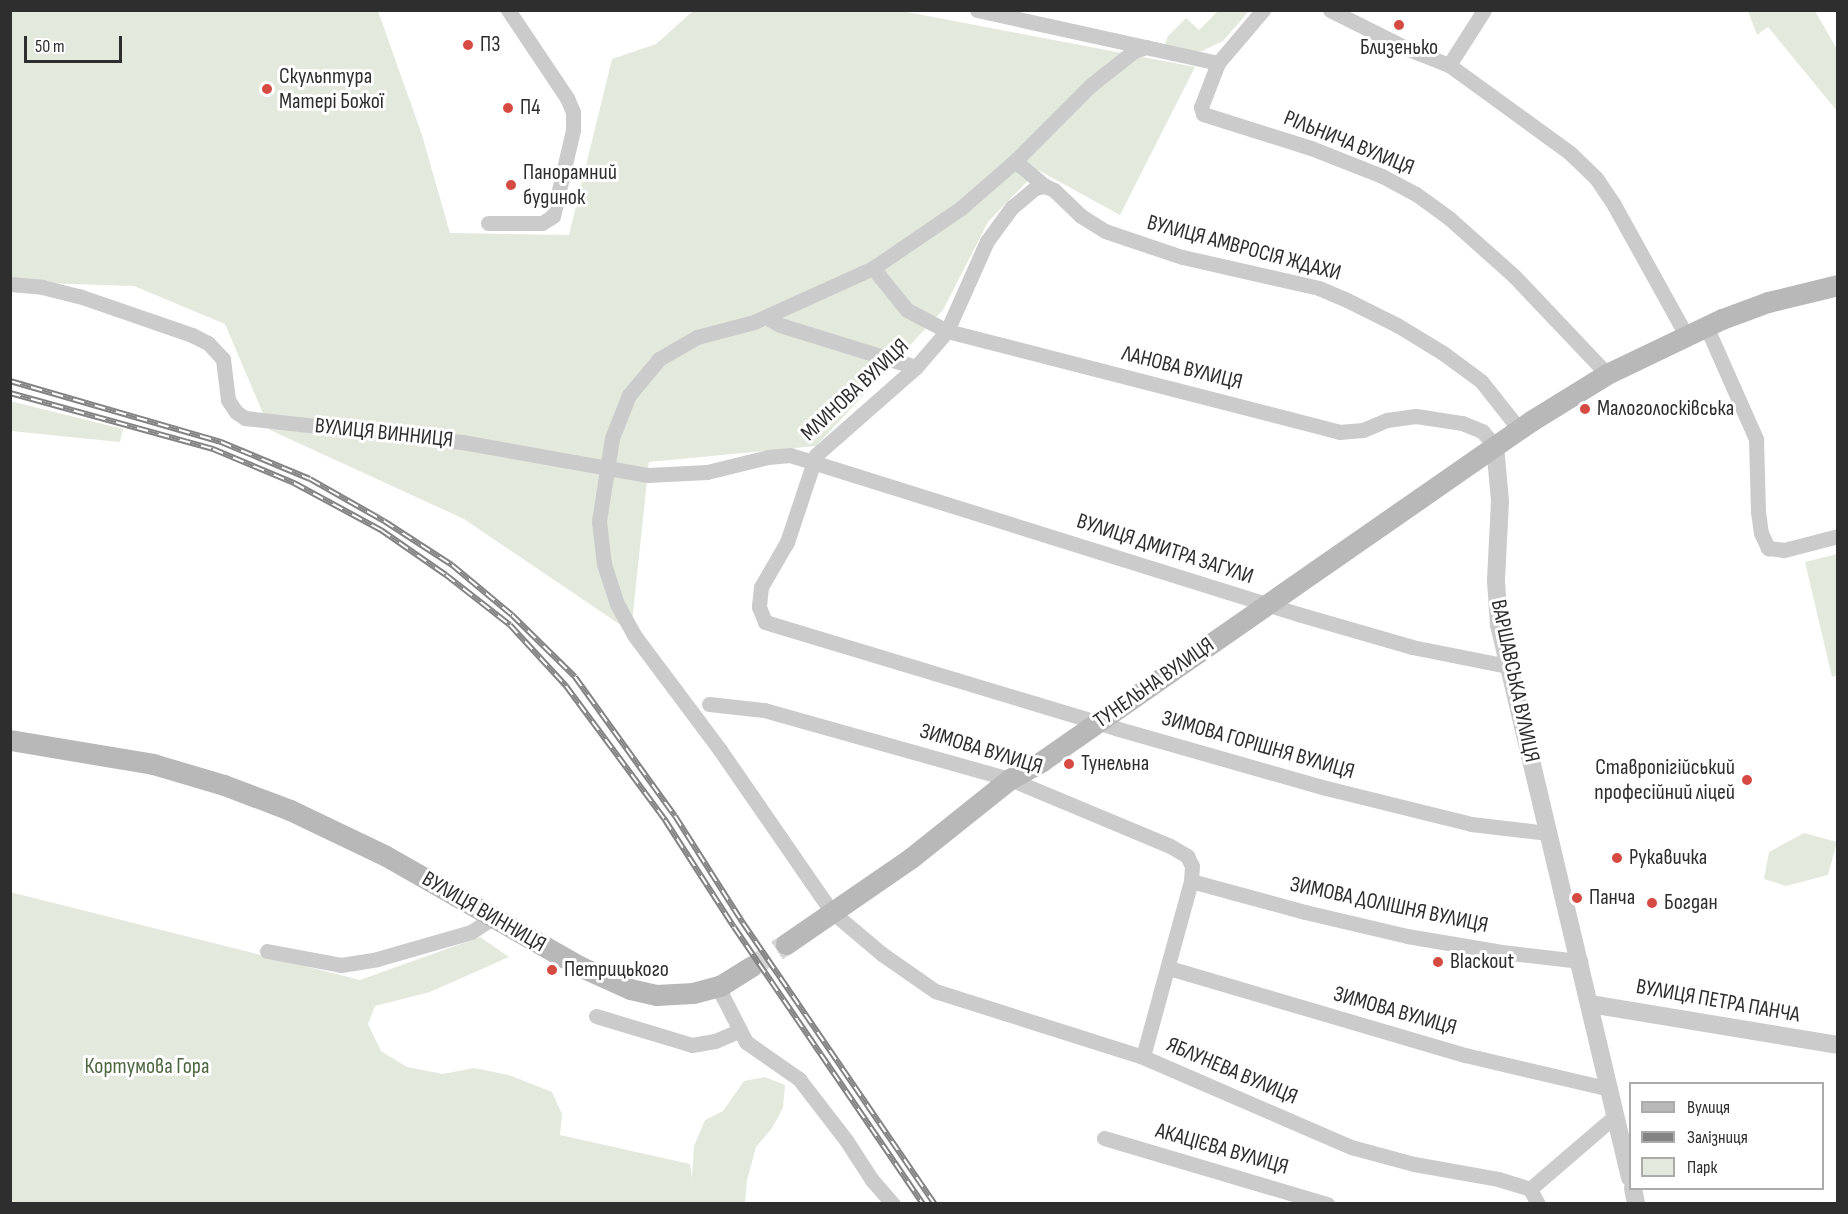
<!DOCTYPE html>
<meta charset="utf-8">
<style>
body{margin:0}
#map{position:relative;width:1848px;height:1214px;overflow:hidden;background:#fff;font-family:"Sofia Sans Condensed",sans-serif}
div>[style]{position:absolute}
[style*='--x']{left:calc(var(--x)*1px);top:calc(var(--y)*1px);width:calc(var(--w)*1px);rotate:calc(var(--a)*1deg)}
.green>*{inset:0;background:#e3eadd}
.secondary-tunnel>*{height:21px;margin-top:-10.5px;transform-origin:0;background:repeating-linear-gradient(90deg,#d5d5d5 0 21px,transparent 0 31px)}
.minor>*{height:15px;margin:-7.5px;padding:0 7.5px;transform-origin:7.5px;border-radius:7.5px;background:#cbcbcb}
.tertiary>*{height:18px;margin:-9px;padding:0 9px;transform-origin:9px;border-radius:9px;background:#cbcbcb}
.secondary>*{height:21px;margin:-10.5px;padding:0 10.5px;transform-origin:10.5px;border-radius:10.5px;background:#b8b8b8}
.rail>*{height:6px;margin-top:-3px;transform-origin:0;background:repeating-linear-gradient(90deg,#fff 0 11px,#838383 0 22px);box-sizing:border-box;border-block:2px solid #838383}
.dots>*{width:16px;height:16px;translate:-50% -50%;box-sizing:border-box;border:3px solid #fff;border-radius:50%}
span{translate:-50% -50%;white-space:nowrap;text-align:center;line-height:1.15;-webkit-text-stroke:6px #fff;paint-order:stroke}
.poi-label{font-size:22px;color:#2e2e2e}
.left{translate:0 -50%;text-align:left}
.right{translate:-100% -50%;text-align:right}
.street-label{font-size:22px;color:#2e2e2e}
.park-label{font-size:22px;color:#4d6640}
.frame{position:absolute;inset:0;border:12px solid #2e2e2e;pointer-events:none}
.legend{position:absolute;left:1629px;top:1082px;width:195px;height:108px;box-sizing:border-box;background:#fff;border:2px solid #ababab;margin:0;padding:8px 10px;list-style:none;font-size:18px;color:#2e2e2e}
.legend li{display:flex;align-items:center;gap:12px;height:30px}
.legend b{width:30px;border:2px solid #ababab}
.scale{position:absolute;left:24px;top:36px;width:98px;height:27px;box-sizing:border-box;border:3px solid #2e2e2e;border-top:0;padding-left:8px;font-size:18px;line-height:21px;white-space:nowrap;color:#2e2e2e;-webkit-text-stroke:4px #fff;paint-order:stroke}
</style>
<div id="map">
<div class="green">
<i style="clip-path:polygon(11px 11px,378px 11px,422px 135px,450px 233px,569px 235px,612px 59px,656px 44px,693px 11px,902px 11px,1195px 67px,1120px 215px,1038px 170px,988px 222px,943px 310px,816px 446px,649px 462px,631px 632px,464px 519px,270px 430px,225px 324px,134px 286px,11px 282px)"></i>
<i style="clip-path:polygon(1218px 11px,1249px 11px,1223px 41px,1202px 51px,1190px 53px,1164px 47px,1168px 36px,1186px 18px,1199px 30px)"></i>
<i style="clip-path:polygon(1748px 11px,1815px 11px,1837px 49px,1837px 111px,1768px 27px,1757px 35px)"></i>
<i style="clip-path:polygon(10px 401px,123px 429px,120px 442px,11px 431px)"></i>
<i style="clip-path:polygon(1837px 554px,1838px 675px,1832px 677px,1805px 562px)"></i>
<i style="clip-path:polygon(1804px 833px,1837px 842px,1828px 875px,1786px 886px,1764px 879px,1769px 852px)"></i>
<i style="clip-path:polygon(10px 892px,360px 980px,480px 937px,509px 957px,430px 992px,375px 1006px,368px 1024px,381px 1051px,407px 1067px,443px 1074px,474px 1068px,509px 1075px,552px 1092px,562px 1114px,560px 1135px,690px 1164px,692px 1178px,694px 1146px,705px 1120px,723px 1111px,744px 1081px,765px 1077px,785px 1085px,783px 1108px,772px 1128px,756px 1147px,747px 1180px,745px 1203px,11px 1203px)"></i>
</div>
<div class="secondary-tunnel">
<i style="--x:751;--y:967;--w:42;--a:-33.3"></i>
</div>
<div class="minor">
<i style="--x:977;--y:10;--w:247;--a:12.4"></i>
<i style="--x:1218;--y:63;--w:70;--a:-49.7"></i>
<i style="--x:1330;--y:10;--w:85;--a:26.6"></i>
<i style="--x:1406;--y:48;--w:46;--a:21.6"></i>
<i style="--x:1449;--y:65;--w:150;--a:36"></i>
<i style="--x:1570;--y:153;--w:36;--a:44"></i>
<i style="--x:1596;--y:178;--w:32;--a:56"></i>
<i style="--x:1614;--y:205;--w:149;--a:61"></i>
<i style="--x:1146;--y:47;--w:13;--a:162"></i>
<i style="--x:1134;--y:51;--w:55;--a:141.7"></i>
<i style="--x:1091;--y:85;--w:107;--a:135"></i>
<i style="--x:1015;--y:161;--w:72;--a:139"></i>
<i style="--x:961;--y:208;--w:107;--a:145.7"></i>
<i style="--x:873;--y:268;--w:131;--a:155.6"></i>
<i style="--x:754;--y:322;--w:59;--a:165.3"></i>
<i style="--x:697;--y:337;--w:44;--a:149.9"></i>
<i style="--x:659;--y:359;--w:47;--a:129.8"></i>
<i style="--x:629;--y:395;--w:46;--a:111.6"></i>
<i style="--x:612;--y:438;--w:84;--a:98.9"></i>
<i style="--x:599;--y:521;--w:43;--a:83.4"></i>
<i style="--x:604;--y:564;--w:42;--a:72"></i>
<i style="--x:617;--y:604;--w:35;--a:61"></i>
<i style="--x:634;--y:635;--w:144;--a:53.2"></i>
<i style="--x:720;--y:750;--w:196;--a:55.4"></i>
<i style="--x:831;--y:911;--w:67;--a:40.1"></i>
<i style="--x:882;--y:954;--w:65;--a:34.9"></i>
<i style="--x:935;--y:991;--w:218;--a:17.6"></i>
<i style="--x:1143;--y:1057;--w:227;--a:23.4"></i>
<i style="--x:1351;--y:1147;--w:65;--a:15.1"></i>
<i style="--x:1414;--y:1164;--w:85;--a:10.1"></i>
<i style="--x:1498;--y:1179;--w:34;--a:17"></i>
<i style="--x:1530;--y:1189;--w:113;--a:-40.7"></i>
<i style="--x:1218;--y:63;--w:47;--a:111.1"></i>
<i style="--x:1201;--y:107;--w:7;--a:74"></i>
<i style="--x:1203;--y:114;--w:113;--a:17.5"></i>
<i style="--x:1311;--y:148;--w:76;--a:21.5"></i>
<i style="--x:1382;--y:176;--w:38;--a:28"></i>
<i style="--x:1416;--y:194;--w:41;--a:36"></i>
<i style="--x:1449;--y:218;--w:87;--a:41.7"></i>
<i style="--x:1514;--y:276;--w:135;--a:46.5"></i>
<i style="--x:1449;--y:65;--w:65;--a:-57.5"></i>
<i style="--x:1015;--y:161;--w:39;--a:40"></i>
<i style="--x:488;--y:223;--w:54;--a:0"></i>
<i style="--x:542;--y:223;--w:13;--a:-32"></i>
<i style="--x:553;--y:216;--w:88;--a:-76.9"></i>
<i style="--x:573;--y:130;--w:18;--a:-90"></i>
<i style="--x:573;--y:112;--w:15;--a:-113"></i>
<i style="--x:567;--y:98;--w:106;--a:-123.8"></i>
<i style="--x:873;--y:268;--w:54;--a:51"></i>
<i style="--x:907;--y:310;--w:45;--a:27.7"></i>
<i style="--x:947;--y:331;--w:405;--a:14.4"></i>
<i style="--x:1339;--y:432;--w:24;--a:-5"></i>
<i style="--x:1363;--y:430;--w:26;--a:-23"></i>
<i style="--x:1387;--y:420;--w:29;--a:-8"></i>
<i style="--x:1416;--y:416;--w:47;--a:8.7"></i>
<i style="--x:1462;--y:423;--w:22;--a:22"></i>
<i style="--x:1482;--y:431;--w:20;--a:49"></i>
<i style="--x:10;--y:284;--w:32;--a:5"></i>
<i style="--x:42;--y:287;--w:38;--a:14"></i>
<i style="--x:79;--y:296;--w:120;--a:19"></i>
<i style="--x:192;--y:335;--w:18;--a:27"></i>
<i style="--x:208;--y:343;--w:22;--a:47"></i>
<i style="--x:223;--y:359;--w:41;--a:83"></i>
<i style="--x:228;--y:400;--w:14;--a:56"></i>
<i style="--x:236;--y:412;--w:11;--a:34"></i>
<i style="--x:245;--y:418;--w:218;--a:6.3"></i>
<i style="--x:462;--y:442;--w:189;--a:10.1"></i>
<i style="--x:648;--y:475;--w:59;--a:-2.9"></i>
<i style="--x:707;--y:472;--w:63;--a:-13.8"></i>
<i style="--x:768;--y:457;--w:22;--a:-5"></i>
<i style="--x:790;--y:455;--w:532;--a:17.38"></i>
<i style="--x:1298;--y:614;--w:119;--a:16.1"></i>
<i style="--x:1412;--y:647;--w:98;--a:11.2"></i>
<i style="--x:766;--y:317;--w:16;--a:30"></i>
<i style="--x:780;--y:325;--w:142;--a:17.2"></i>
<i style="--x:1706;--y:326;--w:124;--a:66.1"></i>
<i style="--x:1756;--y:439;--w:73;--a:88.4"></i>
<i style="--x:1758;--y:512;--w:21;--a:82"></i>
<i style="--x:1761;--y:533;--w:17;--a:65"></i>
<i style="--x:1768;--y:548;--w:16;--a:7"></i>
<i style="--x:1784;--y:550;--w:56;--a:-14.5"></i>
<i style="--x:1519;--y:429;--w:61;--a:-128.4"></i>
<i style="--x:1481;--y:381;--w:47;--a:-143.6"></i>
<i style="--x:1443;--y:353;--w:54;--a:-148.7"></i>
<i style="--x:1397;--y:325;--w:56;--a:-153.4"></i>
<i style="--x:1347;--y:300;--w:30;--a:-157"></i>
<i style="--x:1319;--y:288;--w:140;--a:-167.2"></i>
<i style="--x:1182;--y:257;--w:81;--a:-161.3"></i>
<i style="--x:1105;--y:231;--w:28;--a:-148"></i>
<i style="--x:1081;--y:216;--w:37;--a:-136"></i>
<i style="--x:1054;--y:190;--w:10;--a:-156"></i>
<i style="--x:1045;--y:186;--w:10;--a:169"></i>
<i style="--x:1035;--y:188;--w:30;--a:140"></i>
<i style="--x:1012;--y:207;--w:42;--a:126.3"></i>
<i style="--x:987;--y:241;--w:98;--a:114"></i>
<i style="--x:947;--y:331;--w:48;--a:130.7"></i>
<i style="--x:916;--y:367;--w:133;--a:138.7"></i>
<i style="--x:816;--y:455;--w:92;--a:108.4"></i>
<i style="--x:787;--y:542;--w:52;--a:120"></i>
<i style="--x:761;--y:587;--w:20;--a:96"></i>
<i style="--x:759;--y:607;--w:16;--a:68"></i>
<i style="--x:765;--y:622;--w:366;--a:16.8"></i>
<i style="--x:1115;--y:728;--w:219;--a:15.9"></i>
<i style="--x:1326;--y:788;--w:149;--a:13.9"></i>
<i style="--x:1471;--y:824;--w:78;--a:6.7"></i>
<i style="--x:709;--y:704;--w:55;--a:6.2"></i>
<i style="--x:764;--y:710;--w:255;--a:15.7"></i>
<i style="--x:1010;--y:779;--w:173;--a:22.7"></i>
<i style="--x:1170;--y:846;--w:20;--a:30"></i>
<i style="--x:1187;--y:856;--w:11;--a:63"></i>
<i style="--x:1192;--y:866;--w:15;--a:94"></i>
<i style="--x:1191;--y:881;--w:182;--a:105.3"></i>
<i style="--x:1191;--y:881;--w:118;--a:15.2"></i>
<i style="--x:1305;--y:912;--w:105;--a:13.2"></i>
<i style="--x:1407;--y:936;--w:96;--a:9.6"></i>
<i style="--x:1502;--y:952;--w:79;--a:6.6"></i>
<i style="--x:267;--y:951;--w:75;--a:10.7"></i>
<i style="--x:341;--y:965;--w:36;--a:-9"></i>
<i style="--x:377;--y:959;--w:98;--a:-16"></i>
<i style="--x:471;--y:932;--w:27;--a:-33"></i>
<i style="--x:1169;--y:968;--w:309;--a:16.4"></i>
<i style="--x:1465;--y:1055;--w:149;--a:13.2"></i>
<i style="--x:720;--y:986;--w:9;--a:77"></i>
<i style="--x:722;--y:995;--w:53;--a:62.9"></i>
<i style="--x:746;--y:1042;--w:65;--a:34.9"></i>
<i style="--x:799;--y:1079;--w:77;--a:52.4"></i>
<i style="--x:846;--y:1140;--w:48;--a:57"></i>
<i style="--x:872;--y:1180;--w:32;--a:49"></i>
<i style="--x:596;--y:1016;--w:100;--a:16.8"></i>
<i style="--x:692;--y:1045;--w:23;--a:-10"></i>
<i style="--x:715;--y:1041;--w:26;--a:-23"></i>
<i style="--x:1104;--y:1138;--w:233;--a:16.5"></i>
<i style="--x:1530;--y:1189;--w:17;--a:62"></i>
</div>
<div class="tertiary">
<i style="--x:1495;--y:446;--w:55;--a:84.8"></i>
<i style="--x:1500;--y:501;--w:80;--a:92.9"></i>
<i style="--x:1496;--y:581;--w:44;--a:86.1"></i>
<i style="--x:1499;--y:625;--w:568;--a:76.67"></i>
<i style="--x:1590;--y:1004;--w:251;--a:9.4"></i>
<i style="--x:1633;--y:1188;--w:16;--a:79"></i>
</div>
<div class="secondary">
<i style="--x:10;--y:740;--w:145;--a:9.5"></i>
<i style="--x:153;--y:764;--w:74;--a:16.5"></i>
<i style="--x:224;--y:785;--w:71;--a:20.7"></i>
<i style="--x:290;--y:810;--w:106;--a:25.6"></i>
<i style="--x:386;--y:856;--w:222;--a:29.7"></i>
<i style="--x:579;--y:966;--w:56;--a:24.3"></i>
<i style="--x:630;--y:989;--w:27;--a:13"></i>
<i style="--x:656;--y:995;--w:37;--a:-3"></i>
<i style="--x:693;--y:993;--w:28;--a:-15"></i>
<i style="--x:720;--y:986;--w:36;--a:-32"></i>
<i style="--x:786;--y:944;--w:152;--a:-34.5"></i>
<i style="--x:911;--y:858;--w:127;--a:-38.6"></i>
<i style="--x:1010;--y:779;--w:37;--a:-29"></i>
<i style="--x:1042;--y:761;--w:596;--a:-34.81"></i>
<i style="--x:1531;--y:421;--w:89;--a:-31.7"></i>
<i style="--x:1607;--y:374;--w:127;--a:-25.6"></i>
<i style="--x:1722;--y:319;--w:49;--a:-20.3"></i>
<i style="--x:1768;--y:302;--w:72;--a:-13.7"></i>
</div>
<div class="rail">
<i style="--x:10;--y:381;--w:220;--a:16.1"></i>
<i style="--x:221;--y:442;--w:96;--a:22.6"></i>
<i style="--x:310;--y:479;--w:85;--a:29.6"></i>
<i style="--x:384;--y:521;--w:81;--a:32.9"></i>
<i style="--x:452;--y:565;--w:78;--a:39.8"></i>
<i style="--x:512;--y:615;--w:88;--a:44.5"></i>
<i style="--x:575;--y:677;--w:171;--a:54.3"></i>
<i style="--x:675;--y:816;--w:127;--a:57.6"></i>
<i style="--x:743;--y:923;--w:340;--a:55.7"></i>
<i style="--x:10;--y:393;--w:211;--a:15.4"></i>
<i style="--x:213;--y:449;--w:88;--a:22.8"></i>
<i style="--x:294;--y:483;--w:99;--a:28.4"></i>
<i style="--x:381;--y:530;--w:79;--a:34.7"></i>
<i style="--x:446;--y:575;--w:81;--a:38"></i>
<i style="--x:510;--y:625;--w:83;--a:47.4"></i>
<i style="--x:566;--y:686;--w:167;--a:53.5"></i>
<i style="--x:665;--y:820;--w:127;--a:57.2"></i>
<i style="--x:734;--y:927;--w:335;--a:55.7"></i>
</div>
<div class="dots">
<i style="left:1399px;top:25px;background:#d54a41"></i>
<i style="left:468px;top:45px;background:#d54a41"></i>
<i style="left:267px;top:89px;background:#d54a41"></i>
<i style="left:508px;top:108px;background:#d54a41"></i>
<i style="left:511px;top:185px;background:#d54a41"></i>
<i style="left:1585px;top:409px;background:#d54a41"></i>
<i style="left:1069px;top:764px;background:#d54a41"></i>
<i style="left:1747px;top:780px;background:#d54a41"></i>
<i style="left:1617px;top:858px;background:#d54a41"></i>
<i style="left:1577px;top:898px;background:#d54a41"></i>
<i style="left:1652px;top:903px;background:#d54a41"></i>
<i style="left:1438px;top:962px;background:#d54a41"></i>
<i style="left:552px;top:970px;background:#d54a41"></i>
</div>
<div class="poi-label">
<span class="left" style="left:480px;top:45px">П3</span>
<span style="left:1399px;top:48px">Близенько</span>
<span class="left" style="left:279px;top:89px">Скульптура<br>Матері Божої</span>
<span class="left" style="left:520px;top:108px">П4</span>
<span class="left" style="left:523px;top:185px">Панорамний<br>будинок</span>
<span class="left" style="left:1597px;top:409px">Малоголосківська</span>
<span class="left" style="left:1081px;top:764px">Тунельна</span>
<span class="right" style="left:1735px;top:780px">Ставропігійський<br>професійний ліцей</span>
<span class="left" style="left:1629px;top:858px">Рукавичка</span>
<span class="left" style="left:1589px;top:898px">Панча</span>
<span class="left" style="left:1664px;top:903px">Богдан</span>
<span class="left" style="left:1450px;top:962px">Blackout</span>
<span class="left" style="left:564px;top:970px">Петрицького</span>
</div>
<div class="street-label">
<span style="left:1349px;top:143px;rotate:22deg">РІЛЬНИЧА ВУЛИЦЯ</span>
<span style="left:1244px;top:248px;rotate:15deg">ВУЛИЦЯ АМВРОСІЯ ЖДАХИ</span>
<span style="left:1182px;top:368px;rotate:14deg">ЛАНОВА ВУЛИЦЯ</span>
<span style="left:855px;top:390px;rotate:-43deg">МЛИНОВА ВУЛИЦЯ</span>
<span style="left:384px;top:433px;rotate:6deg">ВУЛИЦЯ ВИННИЦЯ</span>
<span style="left:1165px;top:549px;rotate:18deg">ВУЛИЦЯ ДМИТРА ЗАГУЛИ</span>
<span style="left:1515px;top:681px;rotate:78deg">ВАРШАВСЬКА ВУЛИЦЯ</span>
<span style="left:1154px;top:683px;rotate:-35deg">ТУНЕЛЬНА ВУЛИЦЯ</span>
<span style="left:1258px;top:745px;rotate:16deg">ЗИМОВА ГОРІШНЯ ВУЛИЦЯ</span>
<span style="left:981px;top:749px;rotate:17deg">ЗИМОВА ВУЛИЦЯ</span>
<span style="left:1389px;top:905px;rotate:12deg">ЗИМОВА ДОЛІШНЯ ВУЛИЦЯ</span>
<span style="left:484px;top:912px;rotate:30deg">ВУЛИЦЯ ВИННИЦЯ</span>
<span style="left:1718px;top:1001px;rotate:10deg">ВУЛИЦЯ ПЕТРА ПАНЧА</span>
<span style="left:1395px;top:1011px;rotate:16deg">ЗИМОВА ВУЛИЦЯ</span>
<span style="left:1232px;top:1071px;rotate:23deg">ЯБЛУНЕВА ВУЛИЦЯ</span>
<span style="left:1222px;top:1149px;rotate:16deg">АКАЦІЄВА ВУЛИЦЯ</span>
</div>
<div class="park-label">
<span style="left:147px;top:1067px">Кортумова Гора</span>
</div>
<div class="frame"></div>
<ul class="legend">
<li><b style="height:8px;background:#b8b8b8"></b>Вулиця</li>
<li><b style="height:8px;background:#838383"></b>Залізниця</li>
<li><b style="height:16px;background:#e3eadd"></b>Парк</li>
</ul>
<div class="scale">50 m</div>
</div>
